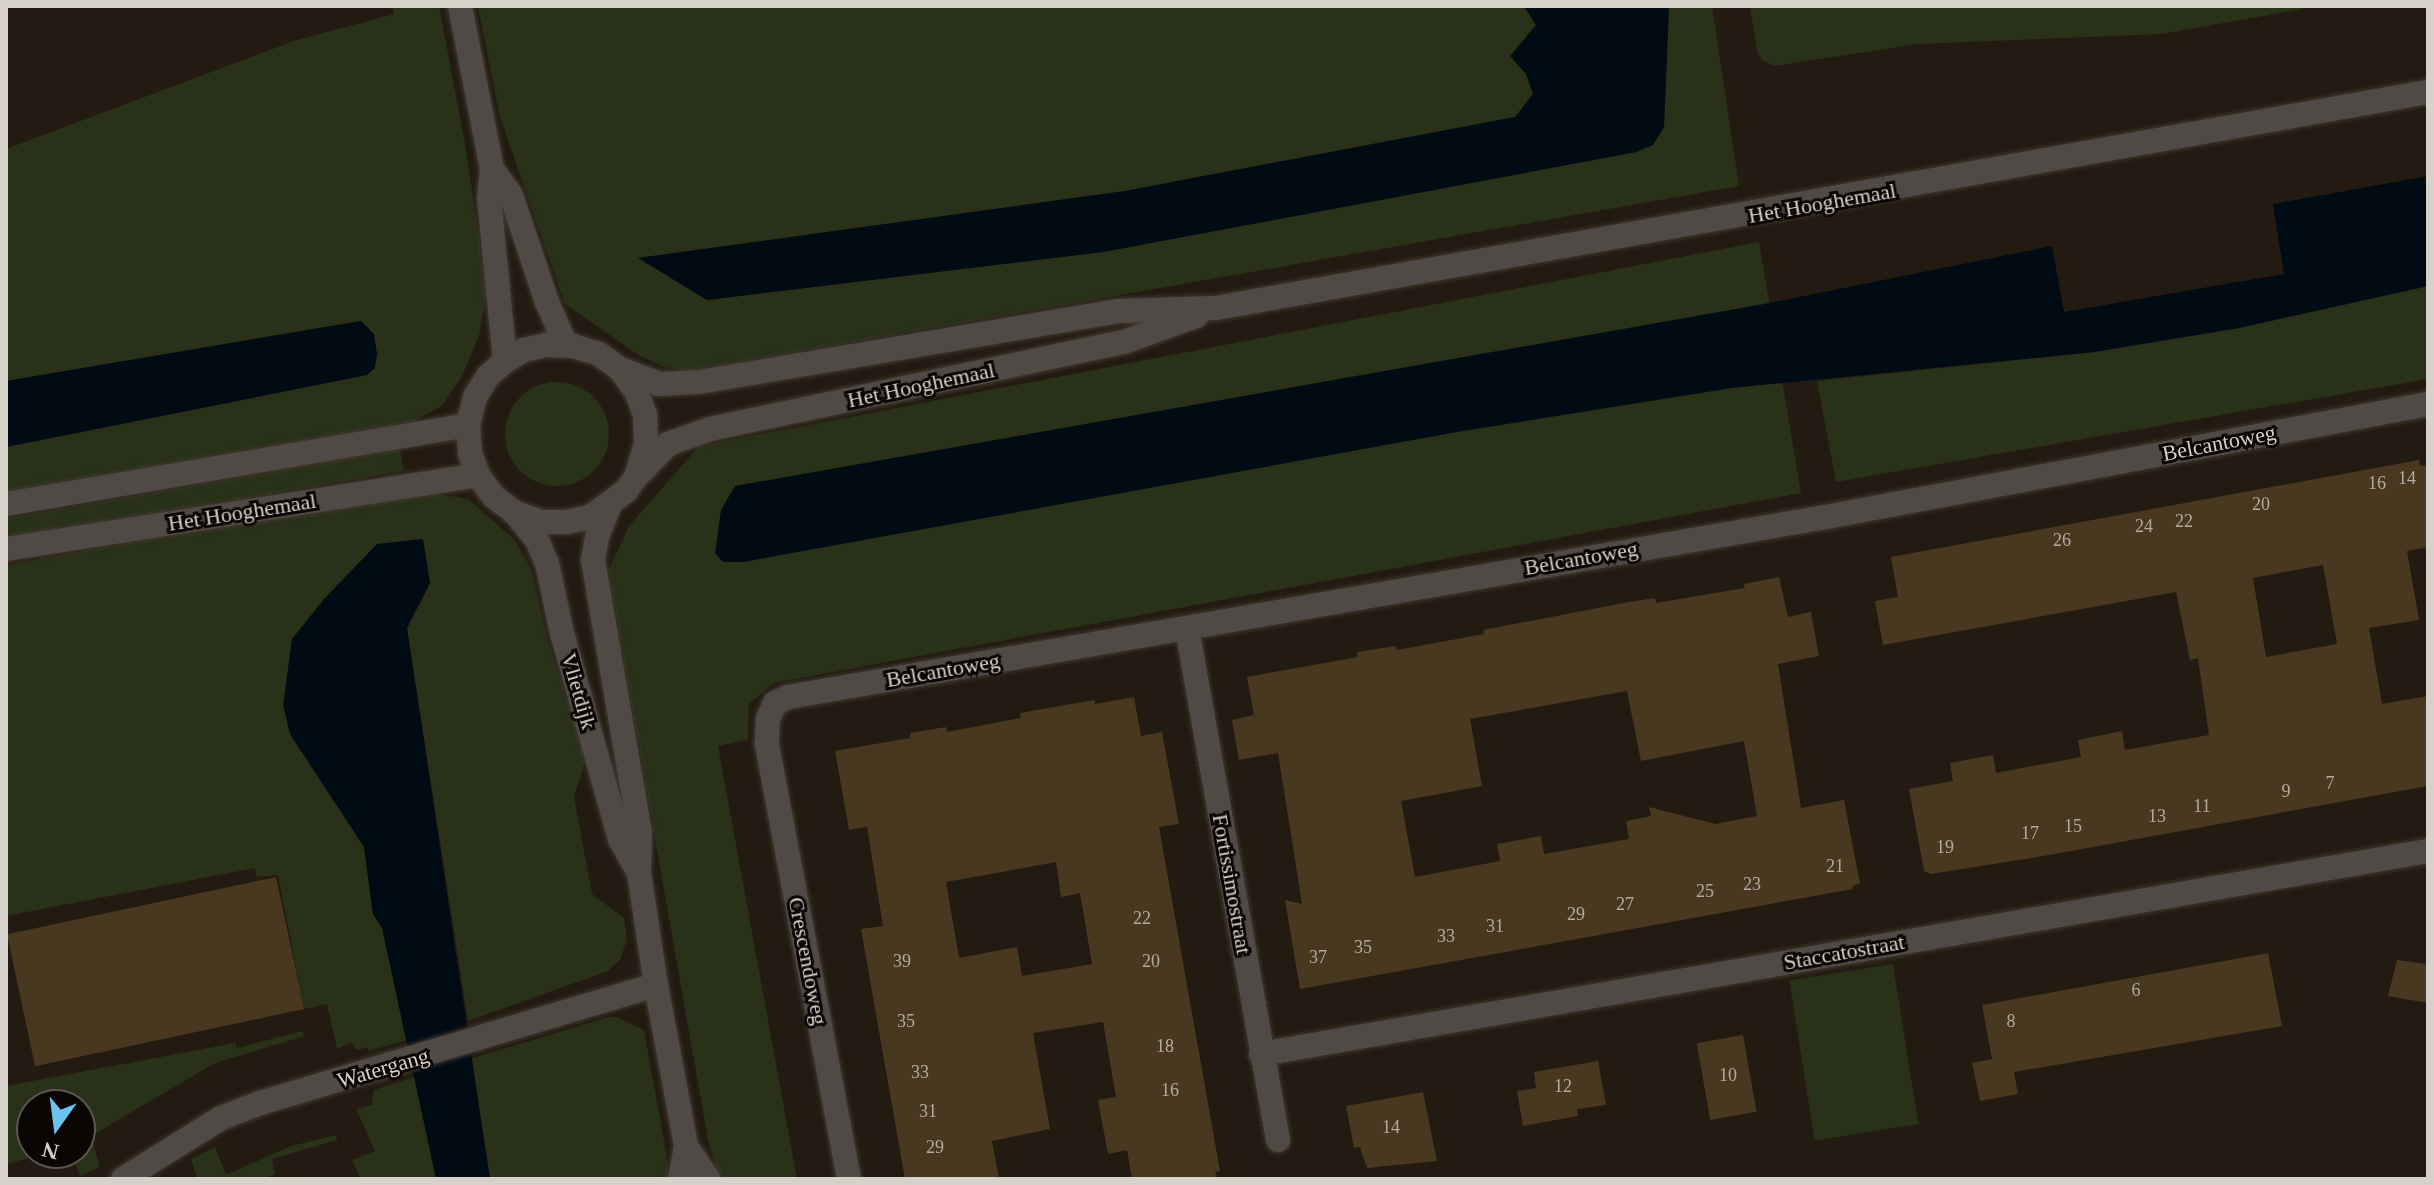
<!DOCTYPE html>
<style>
body{margin:0}
#map{position:relative;width:2434px;height:1185px;overflow:hidden;background:#231b11;font-family:"Times New Roman",serif}
div>[style]{position:absolute}
[style*='--x']{left:calc(var(--x)*1px);top:calc(var(--y)*1px);width:calc(var(--w)*1px);rotate:calc(var(--a)*1deg)}
.green>*{inset:0;background:#293119;transform-origin:0 0}
.round{border-radius:50%}
.water>*{inset:0;background:#000b14}
.building>*{inset:0;background:#483820;transform-origin:0 0}
.roads{filter:drop-shadow(0 0 2px #40382f) drop-shadow(0 0 2px #40382f)}
.minor>*{height:24px;margin:-12px;padding:0 12px;transform-origin:12px;border-radius:12px;background:#504a47}
.tertiary>*{height:24px;margin:-12px;padding:0 12px;transform-origin:12px;border-radius:12px;background:#504a47}
span{translate:-50% -50%;white-space:nowrap;text-align:center;line-height:1.15;-webkit-text-stroke:6px #090603;paint-order:stroke}
.number-label{font-size:18px;color:#b3aba0}
.number-label span{-webkit-text-stroke-width:0}
.street-label{font-size:22px;color:#d7d1cb}
.frame{position:absolute;inset:0;border:8px solid #d7d1cb;pointer-events:none}
.north{position:absolute;left:16px;top:1089px;width:80px;height:80px;box-sizing:border-box;background:#090603;border:2px solid #5b5753;border-radius:50%;rotate:194deg;font-size:22px;font-weight:700;line-height:32px;text-align:center;color:#d7d1cb}
.north::after{content:'';display:block;margin:auto;width:28px;height:36px;background:#6bc3f2;clip-path:polygon(50% 0,100% 100%,50% 72%,0 100%)}
</style>
<div id="map">
<div class="green">
<i style="clip-path:polygon(392px 6px,439px 6px,466px 149px,487px 293px,479px 336px,462px 376px,442px 406px,410px 423px,6px 496px,6px 447px,367px 375px,361px 321px,6px 381px,6px 149px,294px 41px,394px 14px)"></i>
<i style="clip-path:polygon(478px 6px,1524px 6px,1536px 25px,1526px 74px,1533px 94px,1515px 117px,1125px 191px,639px 258px,707px 300px,1103px 252px,1636px 152px,1664px 127px,1669px 6px,1712px 6px,1739px 186px,689px 371px,664px 367px,640px 356px,565px 304px,499px 114px)"></i>
<i style="clip-path:polygon(1750px 6px,2319px 6px,2162px 34px,1918px 44px,1774px 66px,1762px 60px,1757px 51px)"></i>
<i style="clip-path:polygon(1759px 242px,1801px 493px,774px 683px,749px 704px,748px 740px,718px 746px,797px 1179px,719px 1179px,708px 1140px,608px 571px,629px 526px,699px 446px)"></i>
<i style="clip-path:polygon(2428px 286px,2428px 379px,1836px 482px,1817px 381px,2094px 352px,2239px 328px)"></i>
<i class="round" style="left:505px;top:382px;width:104px;height:104px"></i>
<i style="left:400px;top:449px;width:22px;height:400px;rotate:80deg"></i>
<i style="clip-path:polygon(439px 494px,468px 499px,514px 539px,531px 568px,548px 641px,586px 759px,574px 797px,592px 894px,624px 918px,627px 939px,620px 960px,608px 971px,468px 1021px,407px 628px,430px 583px,422px 540px,290px 734px,364px 847px,373px 914px,382px 928px,407px 1040px,369px 1051px,367px 1047px,356px 1050px,352px 1042px,337px 1049px,327px 1004px,304px 1009px,278px 875px,257px 877px,255px 868px,6px 916px,6px 565px,336px 505px)"></i>
<i style="left:1893px;top:964px;width:162px;height:105px;rotate:81deg"></i>
<i style="clip-path:polygon(609px 1017px,617px 1017px,644px 1030px,668px 1163px,668px 1179px,490px 1179px,470px 1059px)"></i>
<i style="clip-path:polygon(302px 1031px,304px 1036px,215px 1063px,91px 1136px,100px 1167px,80px 1176px,71px 1153px,80px 1153px,80px 1105px,32px 1105px,32px 1153px,49px 1153px,6px 1164px,6px 1086px,235px 1043px,237px 1048px)"></i>
<i style="clip-path:polygon(417px 1076px,436px 1179px,361px 1179px,352px 1160px,375px 1151px,356px 1109px,372px 1105px,374px 1090px)"></i>
<i style="clip-path:polygon(336px 1135px,337px 1140px,272px 1159px,275px 1174px,264px 1179px,197px 1179px,191px 1159px,215px 1147px,226px 1175px,291px 1146px)"></i>
</div>
<div class="water">
<i style="clip-path:polygon(1524px 6px,1669px 6px,1664px 127px,1653px 145px,1636px 152px,1103px 252px,707px 300px,638px 258px,1125px 191px,1515px 117px,1533px 94px,1526px 74px,1510px 56px,1536px 25px)"></i>
<i style="clip-path:polygon(2428px 176px,2428px 286px,2239px 328px,2094px 352px,1732px 388px,1457px 432px,743px 562px,723px 562px,715px 553px,721px 510px,735px 486px,1764px 304px,2052px 246px,2064px 312px,2284px 274px,2273px 204px)"></i>
<i style="clip-path:polygon(361px 321px,374px 334px,377px 354px,375px 368px,367px 375px,6px 447px,6px 381px)"></i>
<i style="clip-path:polygon(423px 539px,430px 583px,407px 628px,490px 1179px,436px 1179px,382px 928px,373px 914px,364px 847px,290px 734px,283px 705px,292px 639px,324px 599px,377px 544px)"></i>
</div>
<div class="building">
<i style="clip-path:polygon(evenodd,2419px 460px,2420px 466px,2428px 465px,2428px 547px,2407px 551px,2419px 620px,2369px 628px,2382px 704px,2428px 696px,2428px 786px,2049px 855px,1931px 874px,1924px 871px,1909px 789px,1953px 781px,1950px 763px,1993px 755px,1996px 773px,2081px 757px,2078px 740px,2122px 731px,2125px 750px,2209px 735px,2198px 658px,2190px 660px,2176px 592px,1883px 645px,1875px 601px,1898px 597px,1891px 557px,2419px 460px,2323px 565px,2337px 644px,2266px 657px,2253px 578px,2323px 565px)"></i>
<i style="clip-path:polygon(evenodd,1779px 577px,1788px 617px,1811px 612px,1819px 656px,1778px 664px,1801px 808px,1844px 800px,1860px 884px,1853px 885px,1853px 889px,1300px 989px,1285px 900px,1302px 904px,1278px 753px,1239px 760px,1232px 720px,1254px 715px,1247px 677px,1358px 657px,1357px 652px,1396px 646px,1397px 650px,1484px 634px,1483px 630px,1629px 602px,1655px 598px,1656px 603px,1745px 588px,1744px 584px,1779px 577px,1627px 691px,1641px 761px,1744px 741px,1757px 816px,1715px 824px,1649px 807px,1651px 816px,1626px 821px,1629px 839px,1544px 854px,1541px 836px,1497px 844px,1500px 861px,1415px 877px,1401px 801px,1482px 786px,1470px 719px,1627px 691px)"></i>
<i style="clip-path:polygon(evenodd,1134px 697px,1141px 736px,1162px 732px,1179px 824px,1159px 827px,1220px 1171px,1215px 1172px,1217px 1179px,1132px 1179px,1127px 1150px,1108px 1154px,1098px 1100px,1116px 1097px,1103px 1022px,1033px 1033px,1050px 1129px,992px 1141px,999px 1179px,905px 1179px,861px 929px,883px 926px,867px 827px,849px 830px,835px 751px,910px 738px,910px 733px,946px 727px,947px 732px,1021px 718px,1020px 713px,1094px 700px,1095px 704px,1134px 697px,1056px 862px,1061px 897px,1080px 893px,1092px 964px,1022px 976px,1017px 947px,959px 958px,946px 882px,1056px 862px)"></i>
<i style="left:276px;top:877px;width:135px;height:275px;rotate:78deg"></i>
<i style="clip-path:polygon(2268px 953px,2282px 1026px,2014px 1072px,2018px 1094px,1980px 1101px,1972px 1063px,1992px 1059px,1982px 1005px)"></i>
<i style="clip-path:polygon(2397px 960px,2428px 964px,2428px 1003px,2388px 996px)"></i>
<i style="left:1743px;top:1035px;width:78px;height:47px;rotate:80deg"></i>
<i style="clip-path:polygon(1598px 1061px,1606px 1105px,1577px 1109px,1578px 1116px,1523px 1126px,1517px 1091px,1536px 1088px,1534px 1072px)"></i>
<i style="clip-path:polygon(1423px 1092px,1437px 1161px,1367px 1168px,1360px 1147px,1354px 1148px,1346px 1106px)"></i>
</div>
<div class="roads">
<div class="minor">
<i style="--x:1187;--y:628;--w:520;--a:79.92"></i>
<i style="--x:1261;--y:1054;--w:1185;--a:-9.87"></i>
<i style="--x:123;--y:1179;--w:115;--a:-31.9"></i>
<i style="--x:221;--y:1118;--w:42;--a:-21"></i>
<i style="--x:260;--y:1103;--w:413;--a:-16.6"></i>
<i style="--x:849;--y:1179;--w:444;--a:-100.7"></i>
<i style="--x:767;--y:743;--w:24;--a:-88"></i>
<i style="--x:768;--y:719;--w:17;--a:-66"></i>
<i style="--x:775;--y:703;--w:14;--a:-25"></i>
<i style="--x:788;--y:697;--w:1053;--a:-9.84"></i>
<i style="--x:1826;--y:517;--w:613;--a:-10.63"></i>
</div>
<div class="tertiary">
<i style="--x:460;--y:6;--w:166;--a:78.9"></i>
<i style="--x:492;--y:169;--w:29;--a:96"></i>
<i style="--x:489;--y:198;--w:164;--a:84.4"></i>
<i style="--x:492;--y:169;--w:32;--a:54"></i>
<i style="--x:511;--y:195;--w:113;--a:71.4"></i>
<i style="--x:547;--y:302;--w:47;--a:66.2"></i>
<i style="--x:620;--y:369;--w:27;--a:54"></i>
<i style="--x:636;--y:391;--w:26;--a:69"></i>
<i style="--x:645;--y:415;--w:29;--a:88"></i>
<i style="--x:646;--y:444;--w:34;--a:107"></i>
<i style="--x:636;--y:477;--w:17;--a:126"></i>
<i style="--x:626;--y:491;--w:44;--a:144.2"></i>
<i style="--x:590;--y:517;--w:24;--a:168"></i>
<i style="--x:567;--y:522;--w:26;--a:180"></i>
<i style="--x:541;--y:522;--w:29;--a:-160"></i>
<i style="--x:514;--y:512;--w:26;--a:-143"></i>
<i style="--x:493;--y:496;--w:26;--a:-126"></i>
<i style="--x:478;--y:475;--w:23;--a:-110"></i>
<i style="--x:470;--y:453;--w:28;--a:-94"></i>
<i style="--x:468;--y:425;--w:29;--a:-76"></i>
<i style="--x:475;--y:397;--w:25;--a:-58"></i>
<i style="--x:488;--y:376;--w:23;--a:-41"></i>
<i style="--x:505;--y:361;--w:22;--a:-30"></i>
<i style="--x:524;--y:350;--w:23;--a:-13"></i>
<i style="--x:546;--y:345;--w:27;--a:2"></i>
<i style="--x:573;--y:346;--w:27;--a:17"></i>
<i style="--x:599;--y:354;--w:26;--a:36"></i>
<i style="--x:620;--y:369;--w:42;--a:21"></i>
<i style="--x:659;--y:384;--w:40;--a:-2.9"></i>
<i style="--x:699;--y:382;--w:426;--a:-9.6"></i>
<i style="--x:1119;--y:311;--w:97;--a:-1.8"></i>
<i style="--x:1216;--y:308;--w:1231;--a:-10.11"></i>
<i style="--x:641;--y:472;--w:39;--a:-46"></i>
<i style="--x:668;--y:444;--w:45;--a:-19.7"></i>
<i style="--x:710;--y:429;--w:423;--a:-11.9"></i>
<i style="--x:1124;--y:342;--w:77;--a:-19.9"></i>
<i style="--x:6;--y:504;--w:469;--a:-9.7"></i>
<i style="--x:609;--y:507;--w:32;--a:112"></i>
<i style="--x:597;--y:537;--w:23;--a:100"></i>
<i style="--x:593;--y:560;--w:277;--a:80.2"></i>
<i style="--x:640;--y:833;--w:40;--a:91.4"></i>
<i style="--x:639;--y:873;--w:113;--a:81.4"></i>
<i style="--x:656;--y:985;--w:164;--a:79.4"></i>
<i style="--x:686;--y:1146;--w:34;--a:100"></i>
<i style="--x:516;--y:514;--w:33;--a:51"></i>
<i style="--x:537;--y:540;--w:25;--a:67"></i>
<i style="--x:547;--y:563;--w:72;--a:77.9"></i>
<i style="--x:562;--y:633;--w:214;--a:74.3"></i>
<i style="--x:620;--y:839;--w:39;--a:61"></i>
<i style="--x:6;--y:549;--w:478;--a:-8.9"></i>
<i style="--x:686;--y:1146;--w:40;--a:56"></i>
</div>
</div>
<div class="number-label">
<span style="left:2407px;top:478px">14</span>
<span style="left:2377px;top:483px">16</span>
<span style="left:2261px;top:504px">20</span>
<span style="left:2184px;top:521px">22</span>
<span style="left:2144px;top:526px">24</span>
<span style="left:2062px;top:540px">26</span>
<span style="left:2330px;top:783px">7</span>
<span style="left:2286px;top:791px">9</span>
<span style="left:2202px;top:806px">11</span>
<span style="left:2157px;top:816px">13</span>
<span style="left:2073px;top:826px">15</span>
<span style="left:2030px;top:833px">17</span>
<span style="left:1945px;top:847px">19</span>
<span style="left:1835px;top:866px">21</span>
<span style="left:1752px;top:884px">23</span>
<span style="left:1705px;top:891px">25</span>
<span style="left:1625px;top:904px">27</span>
<span style="left:1576px;top:914px">29</span>
<span style="left:1142px;top:918px">22</span>
<span style="left:1495px;top:926px">31</span>
<span style="left:1446px;top:936px">33</span>
<span style="left:1363px;top:947px">35</span>
<span style="left:1318px;top:957px">37</span>
<span style="left:902px;top:961px">39</span>
<span style="left:1151px;top:961px">20</span>
<span style="left:2136px;top:990px">6</span>
<span style="left:906px;top:1021px">35</span>
<span style="left:2011px;top:1021px">8</span>
<span style="left:1165px;top:1046px">18</span>
<span style="left:920px;top:1072px">33</span>
<span style="left:1728px;top:1075px">10</span>
<span style="left:1563px;top:1086px">12</span>
<span style="left:1170px;top:1090px">16</span>
<span style="left:928px;top:1111px">31</span>
<span style="left:1391px;top:1127px">14</span>
<span style="left:935px;top:1147px">29</span>
</div>
<div class="street-label">
<span style="left:1822px;top:203px;rotate:-10deg">Het Hooghemaal</span>
<span style="left:921px;top:385px;rotate:-12deg">Het Hooghemaal</span>
<span style="left:2219px;top:443px;rotate:-11deg">Belcantoweg</span>
<span style="left:242px;top:512px;rotate:-9deg">Het Hooghemaal</span>
<span style="left:1581px;top:558px;rotate:-10deg">Belcantoweg</span>
<span style="left:943px;top:670px;rotate:-10deg">Belcantoweg</span>
<span style="left:579px;top:691px;rotate:74deg">Vlietdijk</span>
<span style="left:1232px;top:884px;rotate:80deg">Fortissimostraat</span>
<span style="left:1844px;top:952px;rotate:-10deg">Staccatostraat</span>
<span style="left:808px;top:961px;rotate:79deg">Crescendoweg</span>
<span style="left:383px;top:1068px;rotate:-16deg">Watergang</span>
</div>
<div class="frame"></div>
<div class="north">N</div>
</div>
